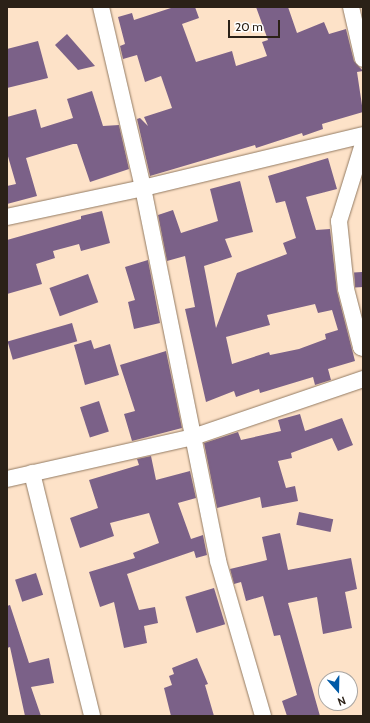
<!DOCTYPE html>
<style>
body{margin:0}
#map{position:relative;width:370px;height:723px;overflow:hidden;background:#fde2c8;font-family:Cabin,sans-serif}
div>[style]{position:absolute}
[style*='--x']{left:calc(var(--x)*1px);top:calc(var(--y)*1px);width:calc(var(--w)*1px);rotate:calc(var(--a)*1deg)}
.building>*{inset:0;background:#7b6188;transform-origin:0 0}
.roads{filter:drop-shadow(0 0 1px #937b63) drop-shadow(0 0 1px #937b63)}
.minor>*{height:16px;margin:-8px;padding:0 8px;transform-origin:8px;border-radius:8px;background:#fff}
span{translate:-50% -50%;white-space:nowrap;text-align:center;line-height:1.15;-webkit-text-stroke:4px #fff;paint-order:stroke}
.frame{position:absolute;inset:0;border:8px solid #2b2117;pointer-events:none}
.north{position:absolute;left:318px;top:671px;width:40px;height:40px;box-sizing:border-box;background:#fff;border:1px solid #aaa6a2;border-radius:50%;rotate:160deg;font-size:11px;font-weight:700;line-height:16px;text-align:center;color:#2b2117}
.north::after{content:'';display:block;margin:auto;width:14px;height:18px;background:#015aa7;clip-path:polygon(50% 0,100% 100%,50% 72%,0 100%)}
.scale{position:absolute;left:228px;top:20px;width:52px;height:18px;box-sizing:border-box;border:2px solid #2b2117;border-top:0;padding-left:5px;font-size:12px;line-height:14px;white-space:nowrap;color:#2b2117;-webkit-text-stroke:3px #fff;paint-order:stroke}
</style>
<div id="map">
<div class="building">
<i style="clip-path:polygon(174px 7px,195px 7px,199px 18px,182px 24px,196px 62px,232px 51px,236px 66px,267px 56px,262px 42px,268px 40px,256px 7px,288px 7px,297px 33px,324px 22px,329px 34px,346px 29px,354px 61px,363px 71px,357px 72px,363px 112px,322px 124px,323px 129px,303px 136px,302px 133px,256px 148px,255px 145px,150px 176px,137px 119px,140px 118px,148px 126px,144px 117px,172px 108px,161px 76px,145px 82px,137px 55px,123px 59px,120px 46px,125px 44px,118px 17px,132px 13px,134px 20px)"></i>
<i style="clip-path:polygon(67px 34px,95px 66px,78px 70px,55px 45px)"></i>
<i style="clip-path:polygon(38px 41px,48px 78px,7px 88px,7px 49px)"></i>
<i style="clip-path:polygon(92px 91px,103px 126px,119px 125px,129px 169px,90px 182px,77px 144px,73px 144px,26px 158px,37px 196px,7px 204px,7px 186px,16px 184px,7px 153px,7px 117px,36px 109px,41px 128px,73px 118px,67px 99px)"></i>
<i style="clip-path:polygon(evenodd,328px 158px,337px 189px,306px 197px,316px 230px,330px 229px,337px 291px,355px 361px,328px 369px,331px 380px,315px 385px,313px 377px,260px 393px,259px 389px,236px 397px,234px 391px,206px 402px,185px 309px,195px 307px,185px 256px,167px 261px,158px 215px,173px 210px,181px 233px,218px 221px,210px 189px,240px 181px,253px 232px,225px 239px,232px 257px,204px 266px,216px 328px,237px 273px,287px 254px,283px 243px,296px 238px,285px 201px,276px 203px,268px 176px,328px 158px,315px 304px,318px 313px,332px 310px,338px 330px,325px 334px,326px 339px,299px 349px,270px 355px,269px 352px,232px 364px,226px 337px,270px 325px,267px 315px,315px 304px)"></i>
<i style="clip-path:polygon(102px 211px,110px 243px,81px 251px,79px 244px,53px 251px,55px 258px,36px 264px,42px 284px,7px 294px,7px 240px,81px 219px,81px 216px)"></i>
<i style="clip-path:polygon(148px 260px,160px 323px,134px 329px,128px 302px,135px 300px,125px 267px)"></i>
<i style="left:362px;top:272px;width:15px;height:8px;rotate:86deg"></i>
<i style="left:88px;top:274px;width:30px;height:41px;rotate:70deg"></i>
<i style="left:72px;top:323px;width:19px;height:67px;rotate:74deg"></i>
<i style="clip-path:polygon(91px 340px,94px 349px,110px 344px,119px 375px,85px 385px,74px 345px)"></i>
<i style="clip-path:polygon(166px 351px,182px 428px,132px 441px,124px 414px,135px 411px,120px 365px)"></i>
<i style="left:99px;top:401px;width:32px;height:20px;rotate:72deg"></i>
<i style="clip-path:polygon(300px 414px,305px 431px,342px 418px,353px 445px,338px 451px,332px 438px,291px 453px,292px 458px,278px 461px,286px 488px,295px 486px,298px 501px,262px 508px,260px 497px,217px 508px,204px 443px,238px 432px,241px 440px,281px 431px,278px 420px)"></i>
<i style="clip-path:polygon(151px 456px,156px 480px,190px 471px,196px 498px,178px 503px,191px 539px,203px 535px,207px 555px,196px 558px,194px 551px,127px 574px,139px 610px,155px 607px,158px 623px,144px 626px,147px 643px,124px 648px,114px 602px,100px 607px,89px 572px,135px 558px,133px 553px,159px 543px,149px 513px,110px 523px,114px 536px,80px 548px,70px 518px,98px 508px,89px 480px,139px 465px,137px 459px)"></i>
<i style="left:299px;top:512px;width:35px;height:13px;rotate:12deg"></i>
<i style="clip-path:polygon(280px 533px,288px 570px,351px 558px,357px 589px,345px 592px,352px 628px,323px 634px,317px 597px,288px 603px,320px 716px,287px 716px,282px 701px,297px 695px,280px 635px,274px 636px,263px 596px,246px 601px,241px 582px,234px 584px,230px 569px,267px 560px,262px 537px)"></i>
<i style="left:36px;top:573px;width:23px;height:22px;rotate:72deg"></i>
<i style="left:214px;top:588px;width:38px;height:30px;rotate:73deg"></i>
<i style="clip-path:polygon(10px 605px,29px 663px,49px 658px,54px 683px,31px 687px,41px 716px,25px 716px,10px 647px,7px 648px,7px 606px)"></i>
<i style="clip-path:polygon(197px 658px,208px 684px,205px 685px,214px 716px,171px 716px,164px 688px,172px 685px,169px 676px,174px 674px,172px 668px)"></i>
</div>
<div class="roads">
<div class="minor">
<i style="--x:101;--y:7;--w:186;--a:76.9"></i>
<i style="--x:143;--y:188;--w:380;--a:78.6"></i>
<i style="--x:218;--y:561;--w:161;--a:73.8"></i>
<i style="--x:351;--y:7;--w:53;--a:77"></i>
<i style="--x:363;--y:144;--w:81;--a:107.3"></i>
<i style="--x:339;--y:221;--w:68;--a:84.1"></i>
<i style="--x:346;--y:289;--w:60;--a:75.5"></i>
<i style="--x:361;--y:347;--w:2;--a:27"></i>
<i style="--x:7;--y:217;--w:139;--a:-12"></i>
<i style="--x:143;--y:188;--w:226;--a:-13.5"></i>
<i style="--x:32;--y:473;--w:250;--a:76.1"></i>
<i style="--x:7;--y:479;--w:191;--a:-12.7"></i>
<i style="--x:193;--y:437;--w:180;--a:-18.8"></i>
</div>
</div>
<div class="frame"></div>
<div class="north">N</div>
<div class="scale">20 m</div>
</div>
